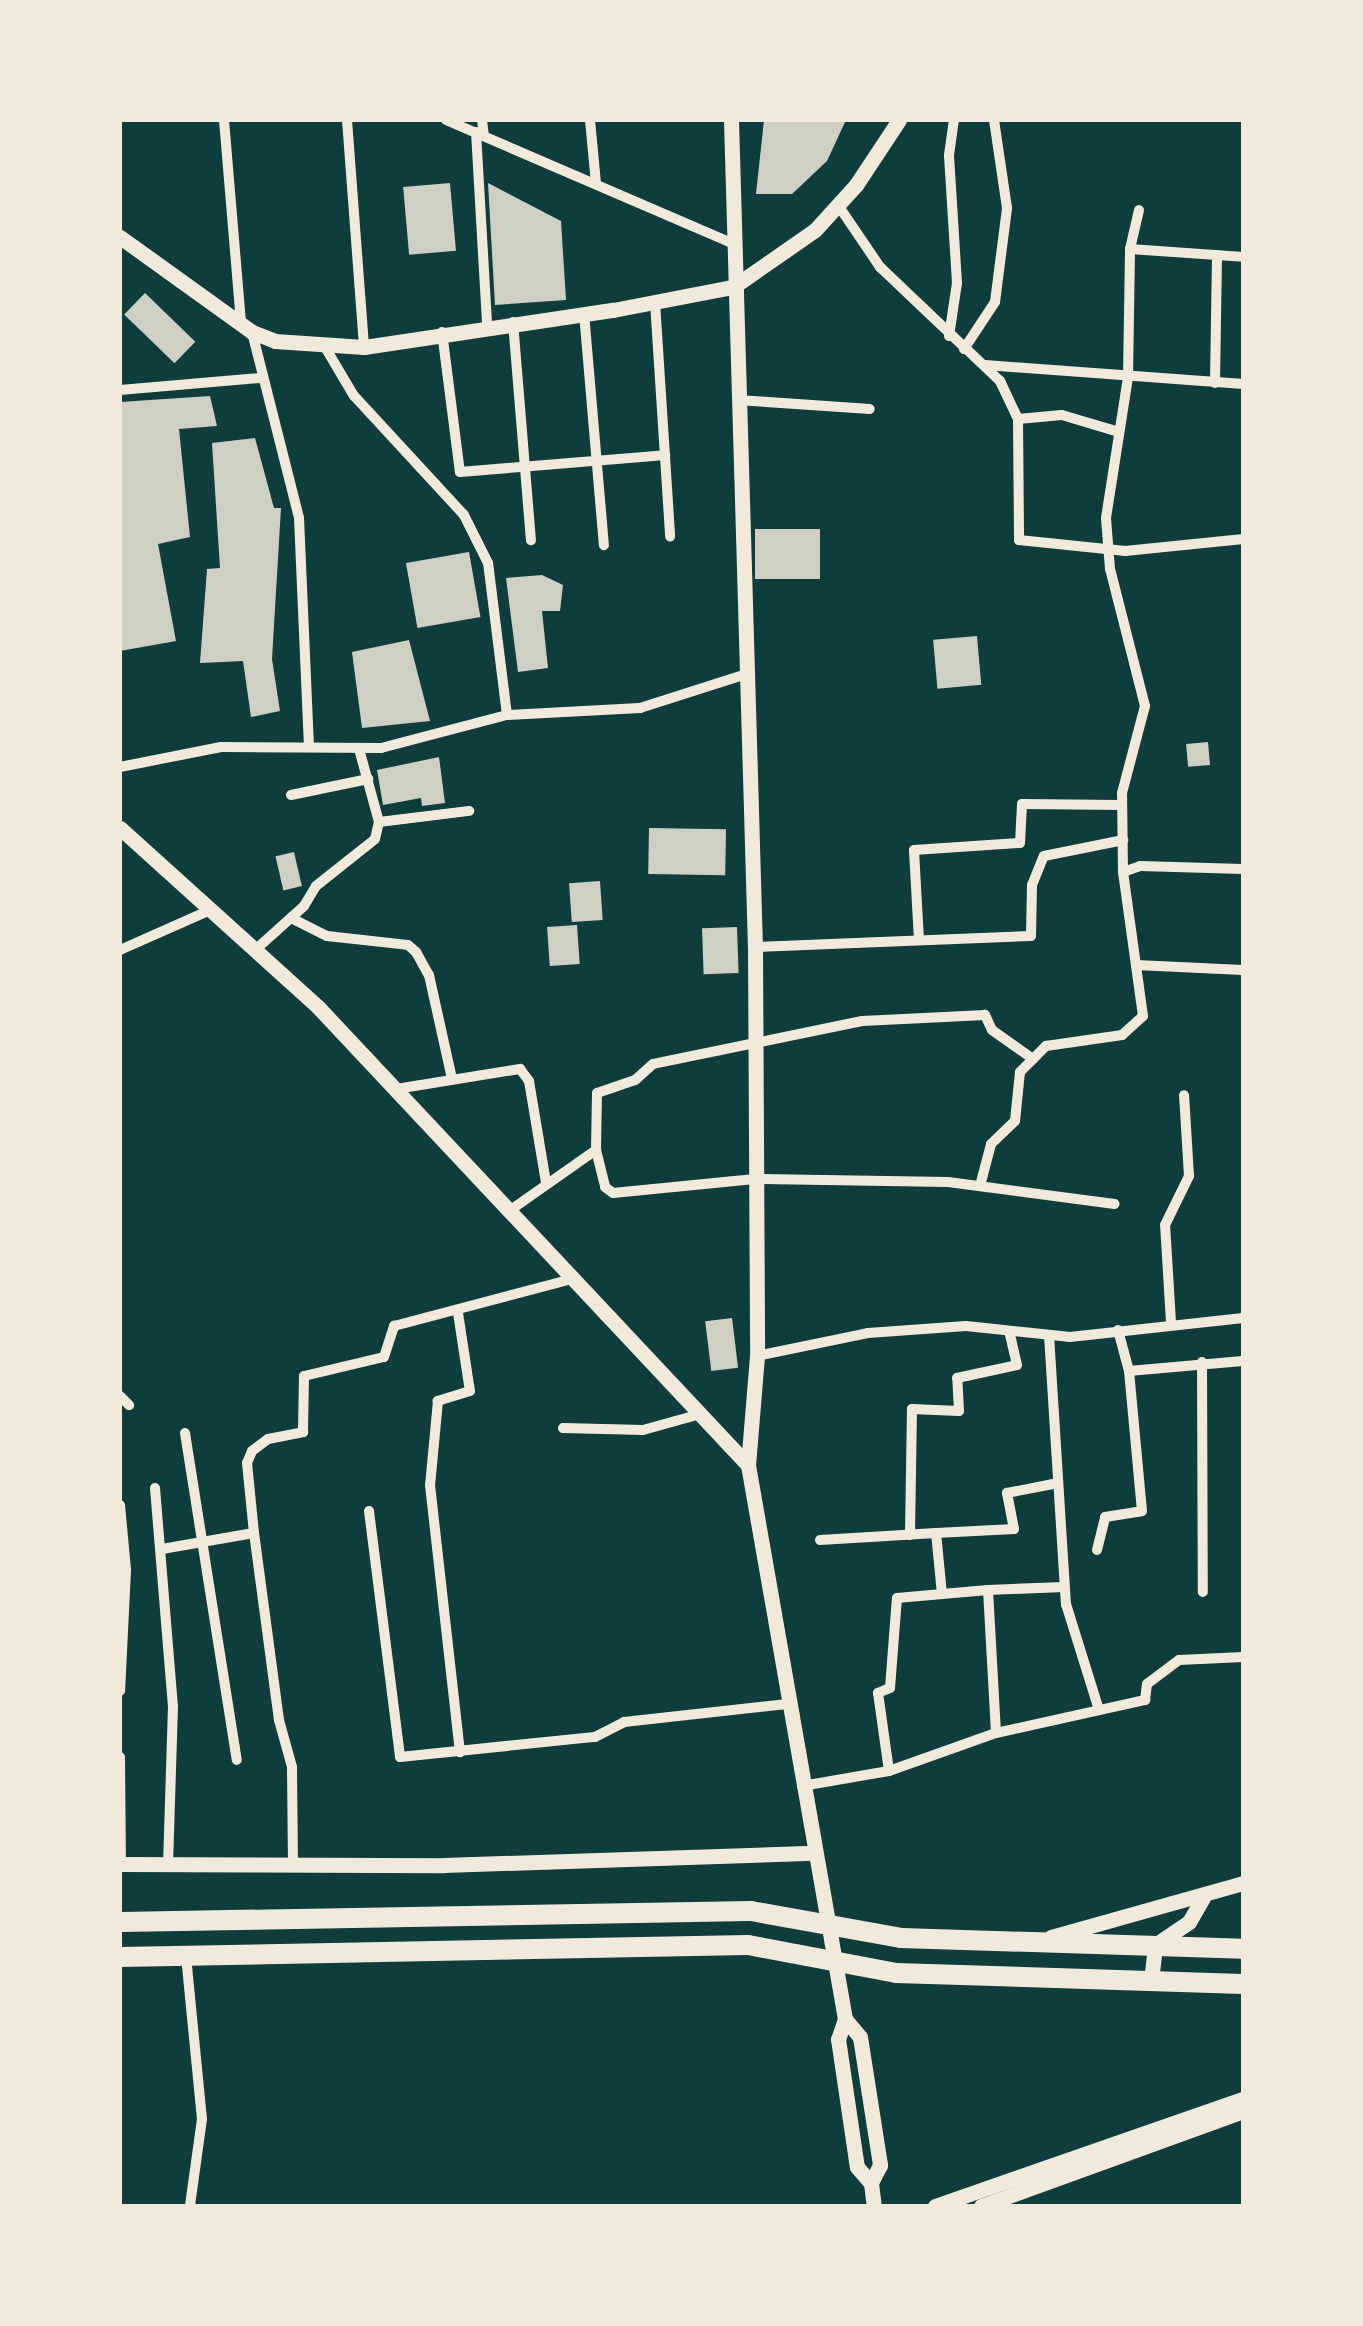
<!DOCTYPE html>
<style>
body{margin:0}
#map{position:relative;width:1363px;height:2326px;overflow:hidden;background:#0f3d3e;font-family:Manrope,sans-serif}
div>[style]{position:absolute}
[style*='--x']{left:calc(var(--x)*1px);top:calc(var(--y)*1px);width:calc(var(--w)*1px);rotate:calc(var(--a)*1deg)}
.building>*{inset:0;background:#cfcfc3;transform-origin:0 0}
.minor>*{height:10px;margin:-5px;padding:0 5px;transform-origin:5px;border-radius:5px;background:#f1e9da}
.tertiary>*{height:15px;margin:-7.5px;padding:0 7.5px;transform-origin:7.5px;border-radius:7.5px;background:#f1e9da}
.primary>*{height:20px;margin:-10px;padding:0 10px;transform-origin:10px;border-radius:10px;background:#f1e9da}
span{translate:-50% -50%;white-space:nowrap;text-align:center;line-height:1.15;-webkit-text-stroke:10px #f1e9da;paint-order:stroke}
.frame{position:absolute;inset:0;border:122px solid #f1e9da;pointer-events:none}
</style>
<div id="map">
<div class="building">
<i style="clip-path:polygon(764px 120px,846px 120px,827px 161px,792px 194px,756px 194px)"></i>
<i style="left:450px;top:183px;width:68px;height:47px;rotate:85deg"></i>
<i style="clip-path:polygon(488px 183px,561px 221px,566px 300px,495px 305px)"></i>
<i style="left:145px;top:293px;width:70px;height:30px;rotate:44deg"></i>
<i style="clip-path:polygon(210px 396px,217px 426px,179px 429px,190px 537px,158px 544px,176px 641px,120px 651px,120px 402px)"></i>
<i style="clip-path:polygon(255px 438px,274px 508px,281px 508px,272px 659px,280px 711px,251px 717px,243px 661px,200px 663px,207px 569px,220px 568px,212px 443px)"></i>
<i style="left:755px;top:529px;width:65px;height:50px"></i>
<i style="left:469px;top:552px;width:66px;height:64px;rotate:80deg"></i>
<i style="clip-path:polygon(542px 575px,563px 585px,560px 611px,542px 611px,548px 668px,518px 672px,506px 578px)"></i>
<i style="left:977px;top:636px;width:49px;height:44px;rotate:85deg"></i>
<i style="clip-path:polygon(409px 640px,430px 721px,362px 728px,352px 652px)"></i>
<i style="left:1208px;top:742px;width:23px;height:22px;rotate:85deg"></i>
<i style="clip-path:polygon(439px 757px,445px 803px,422px 806px,421px 798px,383px 805px,377px 770px)"></i>
<i style="left:649px;top:828px;width:77px;height:46px;rotate:1deg"></i>
<i style="left:294px;top:852px;width:35px;height:19px;rotate:77deg"></i>
<i style="left:600px;top:881px;width:39px;height:31px;rotate:86deg"></i>
<i style="left:577px;top:925px;width:39px;height:30px;rotate:86deg"></i>
<i style="left:737px;top:927px;width:46px;height:35px;rotate:88deg"></i>
<i style="left:732px;top:1318px;width:50px;height:27px;rotate:83deg"></i>
</div>
<div class="minor">
<i style="--x:224;--y:120;--w:205;--a:85.2"></i>
<i style="--x:347;--y:120;--w:228;--a:85.7"></i>
<i style="--x:446;--y:120;--w:311;--a:23.3"></i>
<i style="--x:482;--y:120;--w:16;--a:83"></i>
<i style="--x:590;--y:120;--w:64;--a:84.6"></i>
<i style="--x:476;--y:132;--w:193;--a:86.7"></i>
<i style="--x:838;--y:205;--w:75;--a:55.9"></i>
<i style="--x:880;--y:267;--w:166;--a:43.5"></i>
<i style="--x:1000;--y:381;--w:42;--a:64.7"></i>
<i style="--x:1018;--y:419;--w:121;--a:89.5"></i>
<i style="--x:1019;--y:540;--w:107;--a:5.9"></i>
<i style="--x:1125;--y:551;--w:119;--a:-5.8"></i>
<i style="--x:1130;--y:249;--w:40;--a:-77"></i>
<i style="--x:655;--y:302;--w:235;--a:86.3"></i>
<i style="--x:584;--y:313;--w:233;--a:85.1"></i>
<i style="--x:513;--y:322;--w:219;--a:85.3"></i>
<i style="--x:252;--y:332;--w:192;--a:75.8"></i>
<i style="--x:299;--y:518;--w:228;--a:87.5"></i>
<i style="--x:442;--y:332;--w:141;--a:82.7"></i>
<i style="--x:460;--y:472;--w:206;--a:-4.7"></i>
<i style="--x:949;--y:336;--w:54;--a:-81.4"></i>
<i style="--x:957;--y:283;--w:128;--a:-93.6"></i>
<i style="--x:949;--y:155;--w:35;--a:-82"></i>
<i style="--x:964;--y:349;--w:56;--a:-56.6"></i>
<i style="--x:995;--y:302;--w:95;--a:-82.7"></i>
<i style="--x:1007;--y:208;--w:89;--a:-98.4"></i>
<i style="--x:985;--y:365;--w:259;--a:4.2"></i>
<i style="--x:1215;--y:383;--w:128;--a:-89.1"></i>
<i style="--x:120;--y:390;--w:141;--a:-4.9"></i>
<i style="--x:738;--y:400;--w:132;--a:3.9"></i>
<i style="--x:1018;--y:419;--w:44;--a:-5.2"></i>
<i style="--x:1062;--y:415;--w:59;--a:16.6"></i>
<i style="--x:507;--y:715;--w:133;--a:-3"></i>
<i style="--x:640;--y:708;--w:115;--a:-17.7"></i>
<i style="--x:120;--y:767;--w:103;--a:-11.2"></i>
<i style="--x:221;--y:747;--w:160;--a:0.4"></i>
<i style="--x:381;--y:748;--w:130;--a:-14.7"></i>
<i style="--x:507;--y:715;--w:153;--a:-97.1"></i>
<i style="--x:488;--y:563;--w:54;--a:-116.6"></i>
<i style="--x:464;--y:515;--w:162;--a:-132.7"></i>
<i style="--x:354;--y:396;--w:57;--a:-120.6"></i>
<i style="--x:291;--y:795;--w:79;--a:-11.7"></i>
<i style="--x:379;--y:822;--w:91;--a:-7"></i>
<i style="--x:1123;--y:872;--w:18;--a:-19"></i>
<i style="--x:1140;--y:866;--w:103;--a:1.7"></i>
<i style="--x:291;--y:918;--w:40;--a:26.6"></i>
<i style="--x:327;--y:936;--w:81;--a:6.3"></i>
<i style="--x:408;--y:945;--w:11;--a:41"></i>
<i style="--x:416;--y:952;--w:26;--a:61"></i>
<i style="--x:429;--y:975;--w:107;--a:77.5"></i>
<i style="--x:919;--y:940;--w:90;--a:-93.2"></i>
<i style="--x:914;--y:850;--w:106;--a:-3.8"></i>
<i style="--x:1020;--y:843;--w:39;--a:-87"></i>
<i style="--x:1022;--y:804;--w:100;--a:0.6"></i>
<i style="--x:755;--y:947;--w:276;--a:-2.3"></i>
<i style="--x:1031;--y:936;--w:51;--a:-88.9"></i>
<i style="--x:1032;--y:885;--w:31;--a:-68"></i>
<i style="--x:1044;--y:856;--w:81;--a:-11.4"></i>
<i style="--x:120;--y:950;--w:96;--a:-23.9"></i>
<i style="--x:254;--y:951;--w:67;--a:-42"></i>
<i style="--x:304;--y:906;--w:23;--a:-59"></i>
<i style="--x:316;--y:886;--w:75;--a:-38.5"></i>
<i style="--x:375;--y:839;--w:17;--a:-77"></i>
<i style="--x:379;--y:822;--w:76;--a:-105.3"></i>
<i style="--x:1136;--y:965;--w:107;--a:2.7"></i>
<i style="--x:1033;--y:1059;--w:50;--a:-144.7"></i>
<i style="--x:992;--y:1030;--w:17;--a:-115"></i>
<i style="--x:985;--y:1015;--w:123;--a:177.2"></i>
<i style="--x:862;--y:1021;--w:213;--a:168.4"></i>
<i style="--x:653;--y:1064;--w:24;--a:138"></i>
<i style="--x:635;--y:1080;--w:40;--a:161.1"></i>
<i style="--x:597;--y:1093;--w:57;--a:91"></i>
<i style="--x:596;--y:1150;--w:38;--a:76"></i>
<i style="--x:605;--y:1187;--w:10;--a:37"></i>
<i style="--x:613;--y:1193;--w:145;--a:-5.6"></i>
<i style="--x:757;--y:1179;--w:191;--a:0.9"></i>
<i style="--x:948;--y:1182;--w:168;--a:7.5"></i>
<i style="--x:396;--y:1089;--w:126;--a:-9.2"></i>
<i style="--x:520;--y:1069;--w:15;--a:53"></i>
<i style="--x:529;--y:1081;--w:103;--a:80.5"></i>
<i style="--x:980;--y:1186;--w:43;--a:-75.3"></i>
<i style="--x:991;--y:1144;--w:33;--a:-44"></i>
<i style="--x:1015;--y:1121;--w:49;--a:-84.2"></i>
<i style="--x:1020;--y:1072;--w:37;--a:-45"></i>
<i style="--x:1046;--y:1046;--w:77;--a:-8.2"></i>
<i style="--x:1122;--y:1035;--w:28;--a:-42"></i>
<i style="--x:1143;--y:1016;--w:145;--a:-97.9"></i>
<i style="--x:1123;--y:872;--w:79;--a:-90.7"></i>
<i style="--x:1122;--y:793;--w:90;--a:-75.2"></i>
<i style="--x:1145;--y:706;--w:141;--a:-104.3"></i>
<i style="--x:1110;--y:569;--w:51;--a:-94.5"></i>
<i style="--x:1106;--y:518;--w:142;--a:-81.1"></i>
<i style="--x:1128;--y:378;--w:129;--a:-89.1"></i>
<i style="--x:1130;--y:249;--w:113;--a:4"></i>
<i style="--x:512;--y:1209;--w:103;--a:-35.1"></i>
<i style="--x:458;--y:1313;--w:79;--a:81.3"></i>
<i style="--x:470;--y:1391;--w:34;--a:163"></i>
<i style="--x:438;--y:1401;--w:84;--a:95.4"></i>
<i style="--x:430;--y:1485;--w:269;--a:83.6"></i>
<i style="--x:1171;--y:1322;--w:97;--a:-93.5"></i>
<i style="--x:1165;--y:1225;--w:55;--a:-63.9"></i>
<i style="--x:1189;--y:1176;--w:81;--a:-93.5"></i>
<i style="--x:1118;--y:1330;--w:42;--a:75"></i>
<i style="--x:1129;--y:1371;--w:114;--a:-5"></i>
<i style="--x:1049;--y:1335;--w:270;--a:86.4"></i>
<i style="--x:1066;--y:1604;--w:108;--a:72.7"></i>
<i style="--x:757;--y:1356;--w:113;--a:-11.7"></i>
<i style="--x:868;--y:1333;--w:98;--a:-4.1"></i>
<i style="--x:966;--y:1326;--w:105;--a:6"></i>
<i style="--x:1070;--y:1337;--w:174;--a:-6.3"></i>
<i style="--x:1202;--y:1362;--w:230;--a:89.8"></i>
<i style="--x:120;--y:1396;--w:13;--a:45"></i>
<i style="--x:563;--y:1428;--w:80;--a:1.4"></i>
<i style="--x:643;--y:1430;--w:56;--a:-15.5"></i>
<i style="--x:185;--y:1433;--w:331;--a:81"></i>
<i style="--x:155;--y:1488;--w:219;--a:85.3"></i>
<i style="--x:173;--y:1706;--w:158;--a:91.8"></i>
<i style="--x:120;--y:1505;--w:65;--a:84.7"></i>
<i style="--x:126;--y:1570;--w:121;--a:92.8"></i>
<i style="--x:369;--y:1511;--w:248;--a:82.8"></i>
<i style="--x:400;--y:1757;--w:196;--a:-5.9"></i>
<i style="--x:595;--y:1737;--w:33;--a:-27"></i>
<i style="--x:624;--y:1722;--w:164;--a:-6.3"></i>
<i style="--x:910;--y:1535;--w:126;--a:-89.1"></i>
<i style="--x:912;--y:1409;--w:47;--a:2.4"></i>
<i style="--x:959;--y:1411;--w:33;--a:-93"></i>
<i style="--x:957;--y:1378;--w:61;--a:-12.2"></i>
<i style="--x:1017;--y:1365;--w:35;--a:-103"></i>
<i style="--x:820;--y:1540;--w:116;--a:-3.5"></i>
<i style="--x:162;--y:1549;--w:93;--a:-9.9"></i>
<i style="--x:1097;--y:1550;--w:34;--a:-76"></i>
<i style="--x:1105;--y:1517;--w:37;--a:-9"></i>
<i style="--x:1142;--y:1511;--w:141;--a:-95.3"></i>
<i style="--x:942;--y:1594;--w:61;--a:-95.6"></i>
<i style="--x:936;--y:1533;--w:78;--a:-2.9"></i>
<i style="--x:1014;--y:1529;--w:37;--a:-101"></i>
<i style="--x:1007;--y:1493;--w:52;--a:-11.1"></i>
<i style="--x:996;--y:1733;--w:143;--a:-93.2"></i>
<i style="--x:988;--y:1590;--w:76;--a:-2.3"></i>
<i style="--x:120;--y:1757;--w:107;--a:89.5"></i>
<i style="--x:889;--y:1771;--w:79;--a:-98"></i>
<i style="--x:878;--y:1693;--w:13;--a:-23"></i>
<i style="--x:890;--y:1688;--w:90;--a:-85.6"></i>
<i style="--x:897;--y:1598;--w:91;--a:-5"></i>
<i style="--x:802;--y:1786;--w:88;--a:-9.8"></i>
<i style="--x:889;--y:1771;--w:114;--a:-19.6"></i>
<i style="--x:996;--y:1733;--w:153;--a:-12.5"></i>
<i style="--x:1145;--y:1700;--w:16;--a:-83"></i>
<i style="--x:1147;--y:1684;--w:40;--a:-37"></i>
<i style="--x:1179;--y:1660;--w:64;--a:-2.7"></i>
<i style="--x:293;--y:1865;--w:98;--a:-90.6"></i>
<i style="--x:292;--y:1767;--w:49;--a:-105.5"></i>
<i style="--x:279;--y:1720;--w:189;--a:-97.6"></i>
<i style="--x:254;--y:1533;--w:70;--a:-95.7"></i>
<i style="--x:247;--y:1463;--w:13;--a:-67"></i>
<i style="--x:252;--y:1451;--w:20;--a:-37"></i>
<i style="--x:268;--y:1439;--w:36;--a:-11"></i>
<i style="--x:303;--y:1432;--w:56;--a:-89"></i>
<i style="--x:304;--y:1376;--w:82;--a:-13.4"></i>
<i style="--x:384;--y:1357;--w:33;--a:-72"></i>
<i style="--x:394;--y:1326;--w:188;--a:-14.8"></i>
<i style="--x:186;--y:1956;--w:164;--a:84.4"></i>
<i style="--x:202;--y:2119;--w:88;--a:97.9"></i>
</div>
<div class="tertiary">
<i style="--x:731;--y:120;--w:827;--a:88.34"></i>
<i style="--x:755;--y:947;--w:409;--a:89.7"></i>
<i style="--x:757;--y:1356;--w:109;--a:94.7"></i>
<i style="--x:120;--y:237;--w:163;--a:35.7"></i>
<i style="--x:252;--y:332;--w:25;--a:21"></i>
<i style="--x:275;--y:341;--w:89;--a:3.9"></i>
<i style="--x:364;--y:347;--w:252;--a:-8.5"></i>
<i style="--x:613;--y:310;--w:122;--a:-10.9"></i>
<i style="--x:733;--y:287;--w:100;--a:-34.8"></i>
<i style="--x:815;--y:230;--w:61;--a:-47.7"></i>
<i style="--x:856;--y:185;--w:78;--a:-56.5"></i>
<i style="--x:120;--y:828;--w:267;--a:42.1"></i>
<i style="--x:318;--y:1007;--w:628;--a:46.81"></i>
<i style="--x:748;--y:1465;--w:562;--a:80.07"></i>
<i style="--x:845;--y:2019;--w:21;--a:109"></i>
<i style="--x:838;--y:2039;--w:129;--a:81.6"></i>
<i style="--x:857;--y:2167;--w:21;--a:49"></i>
<i style="--x:120;--y:1864;--w:324;--a:0.2"></i>
<i style="--x:444;--y:1865;--w:370;--a:-1.9"></i>
<i style="--x:1051;--y:1937;--w:199;--a:-15.7"></i>
<i style="--x:1151;--y:1980;--w:35;--a:-83"></i>
<i style="--x:1155;--y:1945;--w:41;--a:-34.1"></i>
<i style="--x:1189;--y:1922;--w:28;--a:-60"></i>
<i style="--x:845;--y:2019;--w:23;--a:50"></i>
<i style="--x:860;--y:2037;--w:130;--a:81.1"></i>
<i style="--x:880;--y:2165;--w:20;--a:117"></i>
<i style="--x:871;--y:2183;--w:23;--a:83"></i>
<i style="--x:935;--y:2206;--w:326;--a:-19.2"></i>
<i style="--x:981;--y:2206;--w:279;--a:-19.9"></i>
</div>
<div class="primary">
<i style="--x:120;--y:1922;--w:631;--a:-1"></i>
<i style="--x:751;--y:1911;--w:152;--a:10.2"></i>
<i style="--x:901;--y:1938;--w:342;--a:1.8"></i>
<i style="--x:120;--y:1957;--w:628;--a:-1.09"></i>
<i style="--x:748;--y:1945;--w:151;--a:10.7"></i>
<i style="--x:896;--y:1973;--w:347;--a:1.8"></i>
</div>
<div class="frame"></div>
</div>
